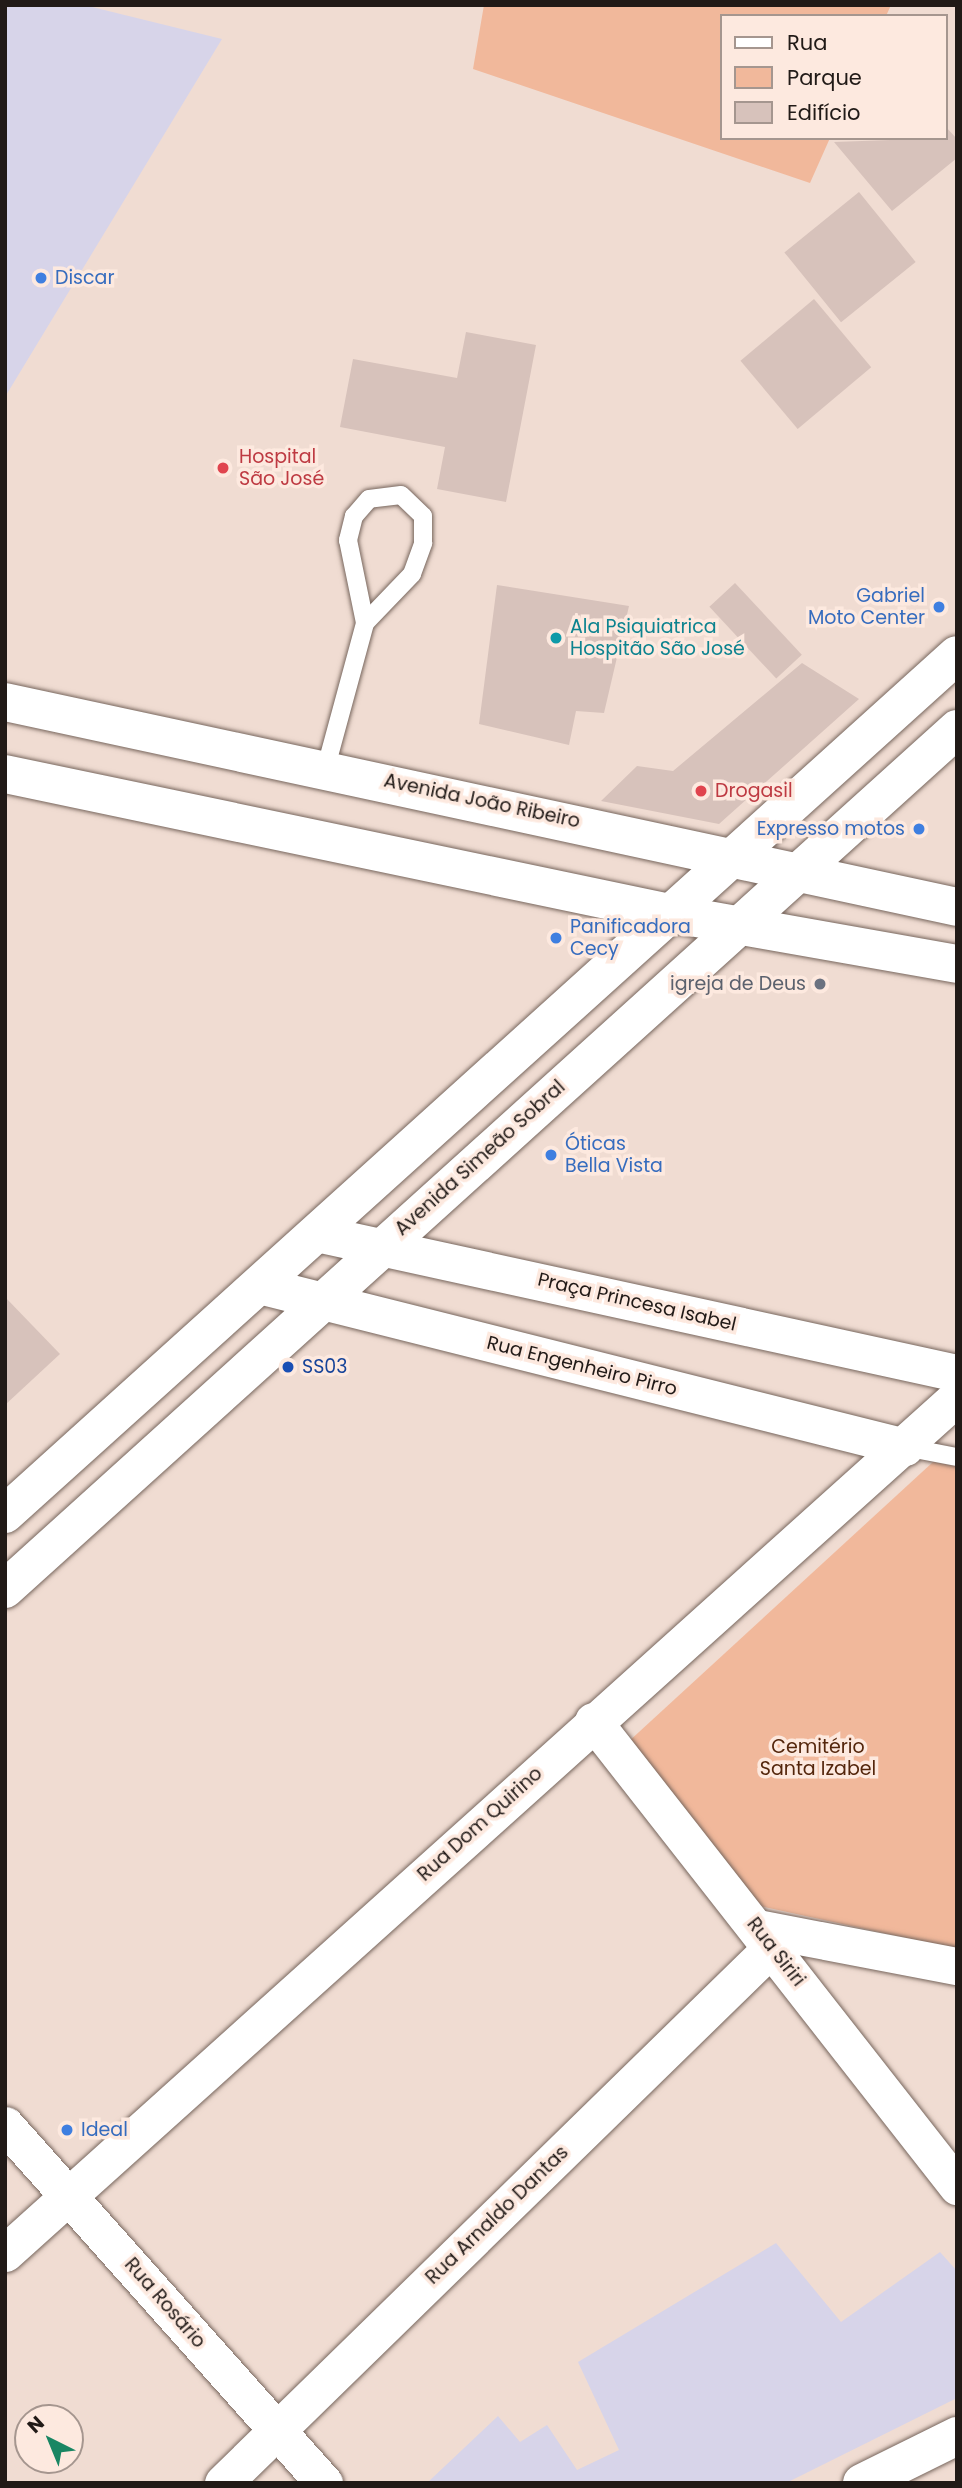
<!DOCTYPE html>
<meta charset="utf-8">
<style>
body{margin:0}
#map{position:relative;width:962px;height:2488px;overflow:hidden;background:#f0dcd2;font-family:Poppins,sans-serif}
div>[style]{position:absolute}
[style*='--x']{left:calc(var(--x)*1px);top:calc(var(--y)*1px);width:calc(var(--w)*1px);rotate:calc(var(--a)*1deg)}
.commercial>*{inset:0;background:#d7d4e9}
.green>*{inset:0;background:#f1b89b}
.building>*{inset:0;background:#d7c2bb;transform-origin:0 0}
.roads{filter:drop-shadow(0 0 2px #77665d) drop-shadow(0 0 2px #77665d)}
.service>*{height:18px;margin:-9px;padding:0 9px;transform-origin:9px;border-radius:9px;background:#fff}
.minor>*{height:37px;margin:-18.5px;padding:0 18.5px;transform-origin:18.5px;border-radius:18.5px;background:#fff}
.secondary>*{height:38px;margin:-19px;padding:0 19px;transform-origin:19px;border-radius:19px;background:#fff}
.dots>*{width:19px;height:19px;translate:-50% -50%;box-sizing:border-box;border:4px solid #fde9df;border-radius:50%}
span{translate:-50% -50%;white-space:nowrap;text-align:center;line-height:1.15;-webkit-text-stroke:7px #fde9df;paint-order:stroke}
.shop-label{font-size:19px;color:#366cbe}
.left{translate:0 -50%;text-align:left}
.right{translate:-100% -50%;text-align:right}
.health-label{font-size:19px;color:#be3a42}
.culture-label{font-size:19px;color:#0d838f}
.street-label{font-size:19px;color:#211a17}
.worship-label{font-size:19px;color:#5b616d}
.transit-label{font-size:19px;color:#164399}
.park-label{font-size:19px;color:#54260c}
.frame{position:absolute;inset:0;border:7px solid #211a17;pointer-events:none}
.legend{position:absolute;left:720px;top:14px;width:228px;height:126px;box-sizing:border-box;background:#fde9df;border:2px solid #a5968f;margin:0;padding:9px 12px;list-style:none;font-size:21px;color:#211a17}
.legend li{display:flex;align-items:center;gap:14px;height:35px}
.legend b{width:35px;border:2px solid #a5968f}
.north{position:absolute;left:14px;top:2404px;width:70px;height:70px;box-sizing:border-box;background:#fde9df;border:2px solid #a5968f;border-radius:50%;rotate:317deg;font-size:19px;font-weight:700;line-height:28px;text-align:center;color:#211a17}
.north::after{content:'';display:block;margin:auto;width:24px;height:32px;background:#198663;clip-path:polygon(50% 0,100% 100%,50% 72%,0 100%)}
</style>
<div id="map">
<div class="commercial">
<i style="clip-path:polygon(5px 5px,84px 5px,222px 39px,5px 397px)"></i>
<i style="clip-path:polygon(776px 2243px,841px 2322px,940px 2252px,957px 2271px,957px 2398px,786px 2483px,427px 2483px,498px 2416px,520px 2442px,547px 2425px,577px 2470px,619px 2450px,578px 2362px)"></i>
</div>
<div class="green">
<i style="clip-path:polygon(484px 5px,891px 5px,886px 16px,722px 16px,722px 138px,830px 138px,810px 183px,473px 69px)"></i>
<i style="clip-path:polygon(933px 1462px,957px 1466px,957px 1949px,760px 1906px,627px 1743px)"></i>
</div>
<div class="building">
<i style="clip-path:polygon(946px 127px,957px 139px,957px 158px,892px 211px,834px 142px,946px 138px)"></i>
<i style="left:859px;top:192px;width:90px;height:96px;rotate:51deg"></i>
<i style="left:814px;top:299px;width:89px;height:96px;rotate:50deg"></i>
<i style="clip-path:polygon(466px 332px,536px 345px,506px 502px,437px 489px,445px 447px,340px 427px,353px 359px,457px 378px)"></i>
<i style="left:735px;top:583px;width:98px;height:35px;rotate:47deg"></i>
<i style="clip-path:polygon(497px 585px,629px 606px,604px 713px,576px 711px,569px 745px,479px 724px)"></i>
<i style="clip-path:polygon(802px 663px,859px 699px,719px 824px,601px 801px,637px 766px,673px 771px)"></i>
<i style="clip-path:polygon(5px 1297px,60px 1354px,5px 1405px)"></i>
</div>
<div class="roads">
<div class="service">
<i style="--x:326;--y:767;--w:149;--a:-74.8"></i>
<i style="--x:365;--y:623;--w:68;--a:-46.2"></i>
<i style="--x:412;--y:574;--w:33;--a:-70"></i>
<i style="--x:423;--y:543;--w:27;--a:-90"></i>
<i style="--x:423;--y:516;--w:30;--a:-136"></i>
<i style="--x:401;--y:495;--w:32;--a:173"></i>
<i style="--x:369;--y:499;--w:23;--a:131"></i>
<i style="--x:354;--y:516;--w:25;--a:104"></i>
<i style="--x:348;--y:540;--w:85;--a:78.4"></i>
<i style="--x:905;--y:1447;--w:53;--a:10.9"></i>
</div>
<div class="minor">
<i style="--x:316;--y:1233;--w:656;--a:12.32"></i>
<i style="--x:259;--y:1285;--w:666;--a:14.08"></i>
<i style="--x:593;--y:1721;--w:591;--a:51.95"></i>
<i style="--x:757;--y:1928;--w:204;--a:10.8"></i>
<i style="--x:5;--y:2125;--w:480;--a:48.3"></i>
<i style="--x:5;--y:2253;--w:1280;--a:-41.96"></i>
<i style="--x:223;--y:2483;--w:767;--a:-44.31"></i>
</div>
<div class="secondary">
<i style="--x:5;--y:702;--w:974;--a:12.15"></i>
<i style="--x:5;--y:774;--w:683;--a:11.82"></i>
<i style="--x:674;--y:914;--w:287;--a:10"></i>
<i style="--x:5;--y:1514;--w:1282;--a:-42.06"></i>
<i style="--x:5;--y:1589;--w:1283;--a:-42.09"></i>
<i style="--x:862;--y:2483;--w:106;--a:-26.3"></i>
</div>
</div>
<div class="dots">
<i style="left:41px;top:278px;background:#3f7fe0"></i>
<i style="left:223px;top:468px;background:#e0444e"></i>
<i style="left:939px;top:607px;background:#3f7fe0"></i>
<i style="left:556px;top:638px;background:#0f9aa8"></i>
<i style="left:701px;top:791px;background:#e0444e"></i>
<i style="left:919px;top:829px;background:#3f7fe0"></i>
<i style="left:556px;top:938px;background:#3f7fe0"></i>
<i style="left:820px;top:984px;background:#6b7280"></i>
<i style="left:551px;top:1155px;background:#3f7fe0"></i>
<i style="left:288px;top:1367px;background:#1a4fb4"></i>
<i style="left:67px;top:2130px;background:#3f7fe0"></i>
</div>
<div class="shop-label">
<span class="left" style="left:55px;top:278px">Discar</span>
<span class="right" style="left:925px;top:607px">Gabriel<br>Moto Center</span>
<span class="right" style="left:905px;top:829px">Expresso motos</span>
<span class="left" style="left:570px;top:938px">Panificadora<br>Cecy</span>
<span class="left" style="left:565px;top:1155px">Óticas<br>Bella Vista</span>
<span class="left" style="left:81px;top:2130px">Ideal</span>
</div>
<div class="health-label">
<span class="left" style="left:239px;top:468px">Hospital<br>São José</span>
<span class="left" style="left:715px;top:791px">Drogasil</span>
</div>
<div class="culture-label">
<span class="left" style="left:570px;top:638px">Ala Psiquiatrica<br>Hospitão São José</span>
</div>
<div class="street-label">
<span style="left:482px;top:801px;rotate:12deg">Avenida João Ribeiro</span>
<span style="left:480px;top:1158px;rotate:-42deg">Avenida Simeão Sobral</span>
<span style="left:637px;top:1302px;rotate:13deg">Praça Princesa Isabel</span>
<span style="left:582px;top:1366px;rotate:14deg">Rua Engenheiro Pirro</span>
<span style="left:480px;top:1824px;rotate:-42deg">Rua Dom Quirino</span>
<span style="left:776px;top:1952px;rotate:52deg">Rua Siriri</span>
<span style="left:497px;top:2215px;rotate:-44deg">Rua Arnaldo Dantas</span>
<span style="left:165px;top:2303px;rotate:49deg">Rua Rosário</span>
</div>
<div class="worship-label">
<span class="right" style="left:806px;top:984px">igreja de Deus</span>
</div>
<div class="transit-label">
<span class="left" style="left:302px;top:1367px">SS03</span>
</div>
<div class="park-label">
<span style="left:818px;top:1758px">Cemitério<br>Santa Izabel</span>
</div>
<div class="frame"></div>
<ul class="legend">
<li><b style="height:9px;background:#fff"></b>Rua</li>
<li><b style="height:19px;background:#f1b89b"></b>Parque</li>
<li><b style="height:19px;background:#d7c2bb"></b>Edifício</li>
</ul>
<div class="north">N</div>
</div>
